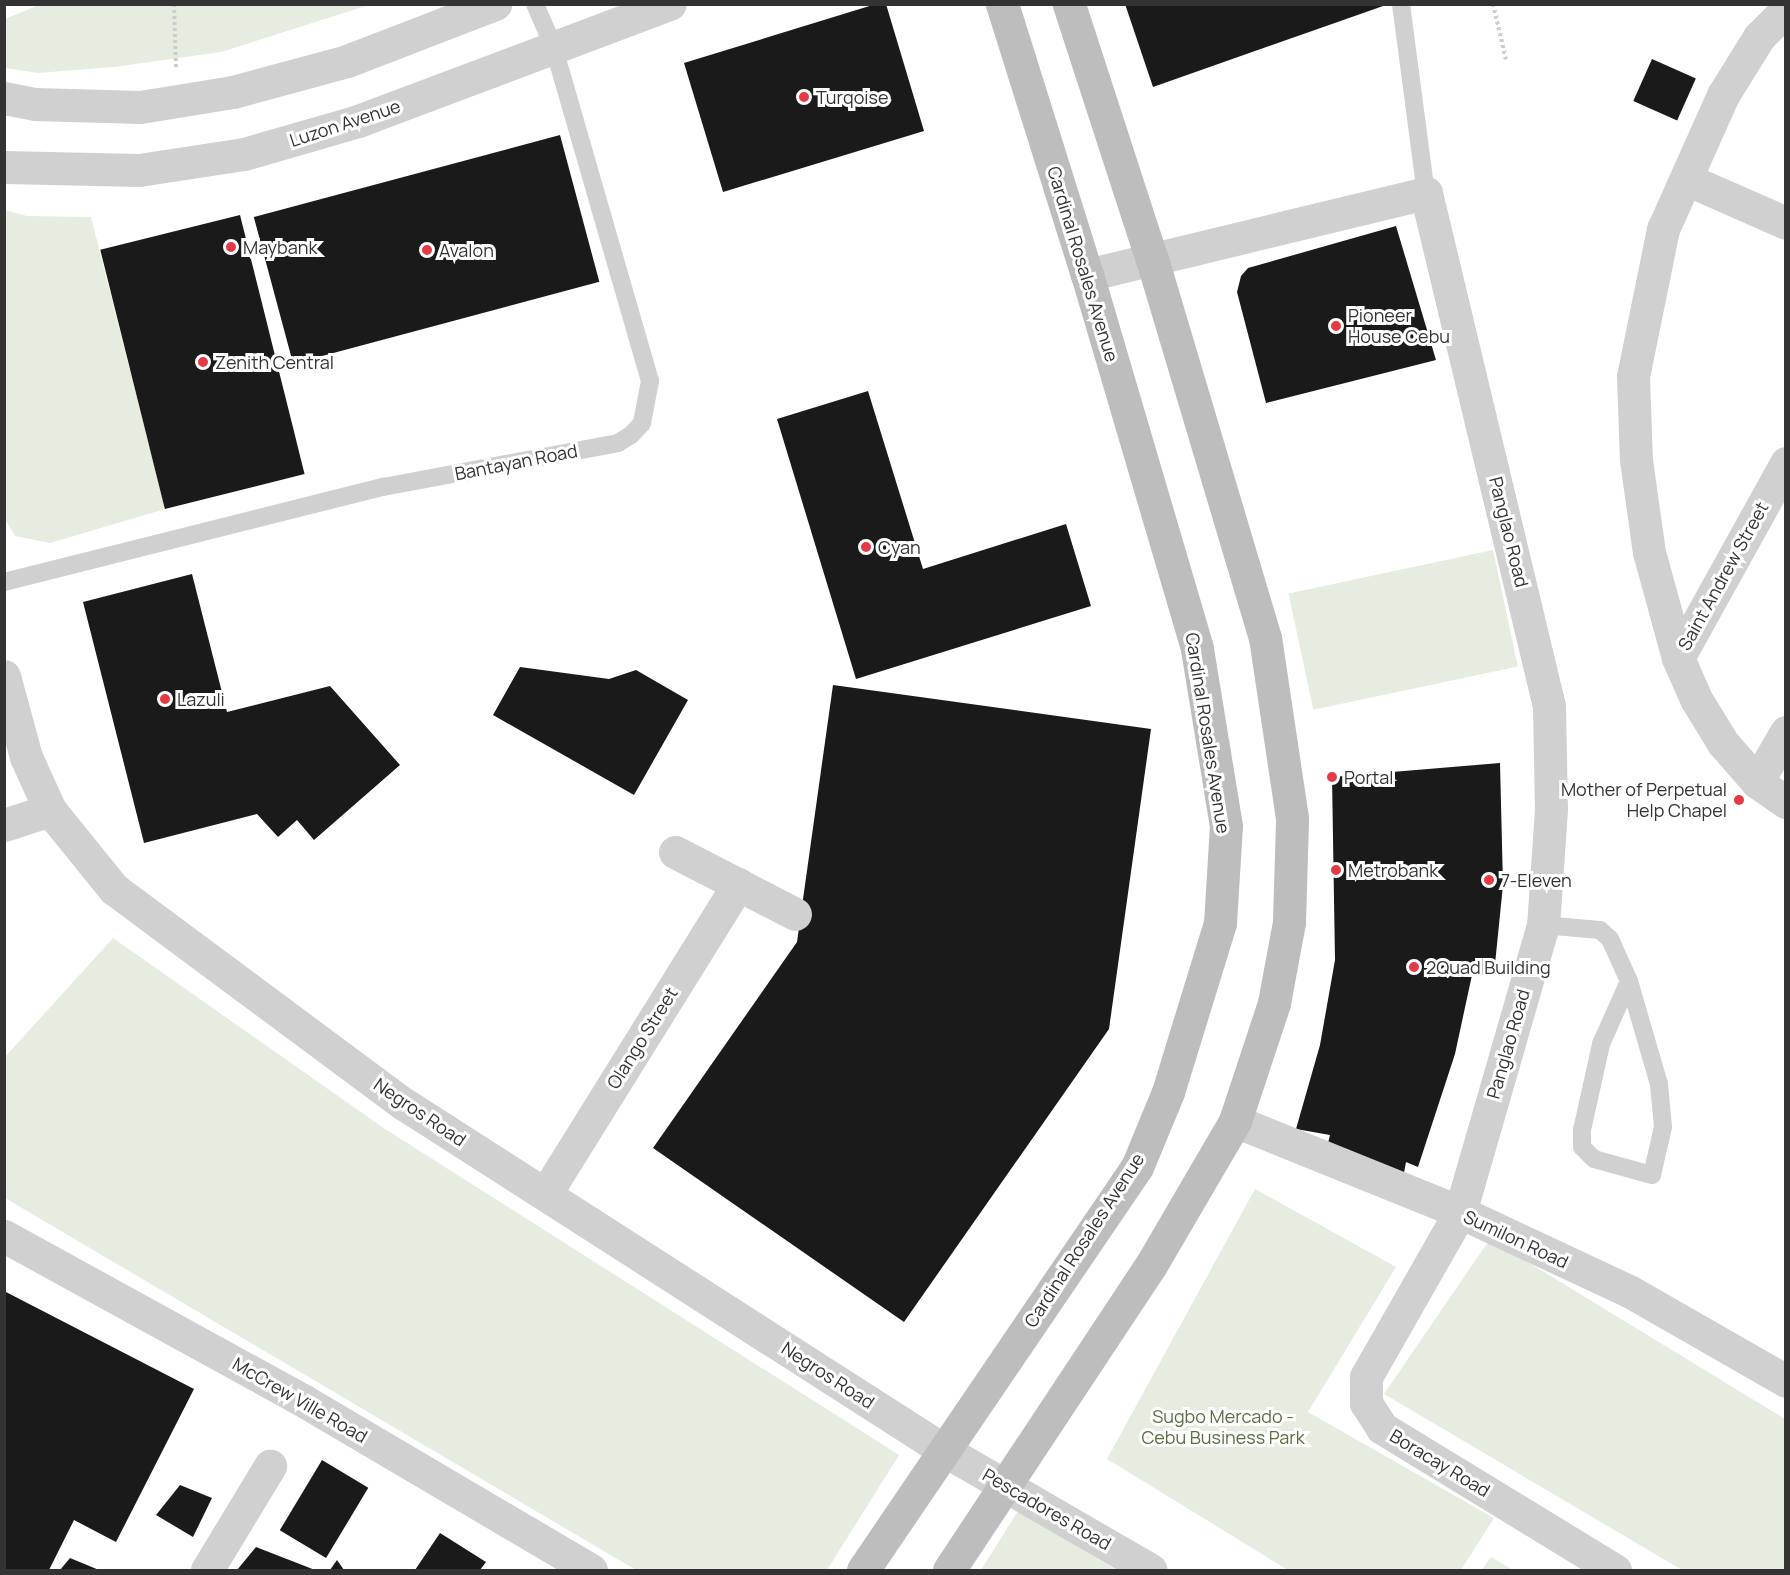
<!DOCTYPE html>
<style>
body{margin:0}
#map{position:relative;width:1790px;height:1575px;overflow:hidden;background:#fff;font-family:Manrope,sans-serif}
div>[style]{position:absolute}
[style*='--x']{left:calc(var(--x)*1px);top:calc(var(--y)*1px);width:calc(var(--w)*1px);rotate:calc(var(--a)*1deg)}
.green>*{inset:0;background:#e6ecdf;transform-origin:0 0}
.building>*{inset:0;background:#1a1a1a;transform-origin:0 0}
.path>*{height:4px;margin-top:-2px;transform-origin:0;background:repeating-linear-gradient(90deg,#cdcdcd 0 3px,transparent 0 6px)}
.service>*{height:18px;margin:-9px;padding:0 9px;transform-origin:9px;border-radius:9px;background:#d0d0d0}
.minor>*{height:33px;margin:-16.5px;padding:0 16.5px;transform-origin:16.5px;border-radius:16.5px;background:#d0d0d0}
.tertiary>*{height:33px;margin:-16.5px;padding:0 16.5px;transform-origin:16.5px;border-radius:16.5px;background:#d0d0d0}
.secondary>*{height:33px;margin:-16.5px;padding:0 16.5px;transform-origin:16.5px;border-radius:16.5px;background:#bdbdbd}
.dots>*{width:16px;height:16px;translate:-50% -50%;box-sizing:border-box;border:3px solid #fff;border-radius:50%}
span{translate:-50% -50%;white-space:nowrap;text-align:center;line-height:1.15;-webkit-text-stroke:6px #fff;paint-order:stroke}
.poi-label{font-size:18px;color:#333}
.left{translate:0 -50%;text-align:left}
.right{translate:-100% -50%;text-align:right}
.street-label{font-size:18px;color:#333}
.park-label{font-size:18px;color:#56703f}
.frame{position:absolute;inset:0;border:6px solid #333;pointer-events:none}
</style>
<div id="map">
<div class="green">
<i style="clip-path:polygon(39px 5px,39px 4px,369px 5px,221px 52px,114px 67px,38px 73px,5px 68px,5px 19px)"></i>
<i style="clip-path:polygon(5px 210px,27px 216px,91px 217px,165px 509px,50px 543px,15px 536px,5px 519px)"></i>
<i style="left:1493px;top:550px;width:119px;height:209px;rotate:78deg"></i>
<i style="clip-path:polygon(113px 938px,385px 1129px,899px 1455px,827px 1570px,636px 1570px,5px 1198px,5px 1057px)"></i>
<i style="clip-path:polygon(1255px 1189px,1396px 1267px,1308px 1412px,1494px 1518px,1461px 1570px,1288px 1570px,1107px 1459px)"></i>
<i style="clip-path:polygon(1490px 1239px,1785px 1419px,1785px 1570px,1682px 1570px,1384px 1394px)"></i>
<i style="clip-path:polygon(1018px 1511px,1116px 1570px,981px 1570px)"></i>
<i style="clip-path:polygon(1491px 1557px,1513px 1570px,1482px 1570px)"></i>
</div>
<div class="building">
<i style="clip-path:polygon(876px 4px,886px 4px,924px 131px,723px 192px,684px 63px)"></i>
<i style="clip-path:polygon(1125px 4px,1386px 4px,1386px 5px,1153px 87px)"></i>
<i style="left:1652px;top:59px;width:48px;height:46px;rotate:24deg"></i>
<i style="left:560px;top:135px;width:152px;height:317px;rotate:75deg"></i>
<i style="left:240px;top:215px;width:267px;height:144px;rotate:76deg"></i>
<i style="clip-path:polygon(1396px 226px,1436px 360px,1266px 403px,1237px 292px,1241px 276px,1248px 268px)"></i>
<i style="clip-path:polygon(868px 391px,923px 569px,1066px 524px,1091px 606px,856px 679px,777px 419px)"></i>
<i style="clip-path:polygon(192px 574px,227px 712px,330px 686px,400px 765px,314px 840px,297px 820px,278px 837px,257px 814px,144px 843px,83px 602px)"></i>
<i style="clip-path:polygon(520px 667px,609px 679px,636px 670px,688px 700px,634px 795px,493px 715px)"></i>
<i style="clip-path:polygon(833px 685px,1151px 729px,1109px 1029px,904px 1322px,653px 1148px,797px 942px)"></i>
<i style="clip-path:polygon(1500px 763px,1503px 885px,1494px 974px,1472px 975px,1455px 1054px,1418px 1167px,1406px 1162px,1404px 1173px,1326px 1151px,1330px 1135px,1296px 1129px,1320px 1045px,1335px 960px,1332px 777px)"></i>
<i style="clip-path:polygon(4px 1291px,194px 1389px,116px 1542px,74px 1520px,49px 1570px,4px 1570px)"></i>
<i style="left:322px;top:1460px;width:54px;height:82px;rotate:31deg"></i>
<i style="clip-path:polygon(180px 1485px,212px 1498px,193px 1537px,156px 1515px)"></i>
<i style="clip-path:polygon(440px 1533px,486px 1562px,480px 1570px,415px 1570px)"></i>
<i style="clip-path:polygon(256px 1547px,315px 1570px,237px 1570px)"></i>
<i style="clip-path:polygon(70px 1558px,99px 1570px,60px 1570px)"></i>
<i style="clip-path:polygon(337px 1560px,344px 1570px,330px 1570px)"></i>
</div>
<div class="path">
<i style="--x:174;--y:4;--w:63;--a:88.2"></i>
<i style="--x:1493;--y:4;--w:57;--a:76.9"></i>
</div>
<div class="service">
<i style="--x:1401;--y:4;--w:191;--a:82.5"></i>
<i style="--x:4;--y:582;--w:391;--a:-14.1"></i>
<i style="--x:383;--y:487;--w:239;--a:-10.6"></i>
<i style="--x:618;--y:443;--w:15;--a:-32"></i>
<i style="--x:631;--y:435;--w:16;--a:-47"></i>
<i style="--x:642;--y:423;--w:43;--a:-79.2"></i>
<i style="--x:650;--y:381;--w:347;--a:-106.1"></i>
<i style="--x:554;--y:48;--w:48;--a:-113.4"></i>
<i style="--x:1543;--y:925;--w:57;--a:5"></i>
<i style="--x:1600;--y:930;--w:13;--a:42"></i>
<i style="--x:1610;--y:939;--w:46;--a:65.7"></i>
<i style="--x:1629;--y:981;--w:107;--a:73.8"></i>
<i style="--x:1659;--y:1084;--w:43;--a:84.7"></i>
<i style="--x:1663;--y:1127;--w:49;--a:102.9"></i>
<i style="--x:1652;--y:1175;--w:60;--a:-164.6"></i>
<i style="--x:1594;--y:1159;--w:17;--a:-135"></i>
<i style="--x:1582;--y:1147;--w:17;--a:-90"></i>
<i style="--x:1582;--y:1130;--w:88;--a:-77.5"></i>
<i style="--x:1601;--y:1044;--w:69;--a:-66"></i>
</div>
<div class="minor">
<i style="--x:1786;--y:10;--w:38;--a:135"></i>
<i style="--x:1759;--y:37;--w:68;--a:121.8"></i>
<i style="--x:1723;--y:95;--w:147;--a:114.1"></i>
<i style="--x:1663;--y:229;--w:150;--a:101.5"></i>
<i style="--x:1633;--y:376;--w:84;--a:88"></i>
<i style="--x:1636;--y:460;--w:93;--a:82"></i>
<i style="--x:1649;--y:552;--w:110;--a:74.7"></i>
<i style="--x:1678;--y:658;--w:45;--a:66.3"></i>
<i style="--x:1696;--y:699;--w:52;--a:58.5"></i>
<i style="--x:1723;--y:743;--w:52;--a:48.9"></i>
<i style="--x:1757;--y:782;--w:35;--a:35"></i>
<i style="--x:1686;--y:179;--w:109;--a:23.7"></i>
<i style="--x:1087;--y:275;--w:349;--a:-13.6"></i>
<i style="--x:1426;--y:193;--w:528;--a:76.52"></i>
<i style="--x:1549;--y:706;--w:103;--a:88.9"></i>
<i style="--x:1551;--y:809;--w:116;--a:93.9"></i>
<i style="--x:1543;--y:925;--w:299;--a:106.1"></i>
<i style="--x:1460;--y:1212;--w:190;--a:119.7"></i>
<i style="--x:1366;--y:1377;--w:26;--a:90"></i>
<i style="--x:1366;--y:1403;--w:30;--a:57"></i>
<i style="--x:1382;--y:1428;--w:273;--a:31.4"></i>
<i style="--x:1678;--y:658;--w:223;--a:-61"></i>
<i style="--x:4;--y:676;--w:84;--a:74.8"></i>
<i style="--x:26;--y:757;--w:58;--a:65.6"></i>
<i style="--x:50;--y:810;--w:102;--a:51"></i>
<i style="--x:114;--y:889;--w:361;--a:36.6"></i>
<i style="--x:404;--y:1104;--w:639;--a:32.67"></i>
<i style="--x:942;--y:1449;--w:241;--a:30.1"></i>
<i style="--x:1757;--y:782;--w:58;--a:-59.9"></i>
<i style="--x:4;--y:825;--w:48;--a:-18.1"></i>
<i style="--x:675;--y:852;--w:135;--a:27.3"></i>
<i style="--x:1235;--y:1121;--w:243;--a:22"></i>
<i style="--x:1460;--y:1212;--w:187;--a:25.1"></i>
<i style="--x:1629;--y:1291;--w:181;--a:29.8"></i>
<i style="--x:546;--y:1193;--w:364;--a:-58.1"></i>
<i style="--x:4;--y:1236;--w:342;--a:28.8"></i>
<i style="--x:304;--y:1401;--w:333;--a:30.5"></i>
<i style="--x:207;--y:1570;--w:122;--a:-58.8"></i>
</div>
<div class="tertiary">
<i style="--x:4;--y:98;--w:32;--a:11"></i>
<i style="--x:35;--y:104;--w:105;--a:1.6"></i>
<i style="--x:140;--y:107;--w:94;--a:-9.2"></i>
<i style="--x:233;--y:92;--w:118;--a:-15.2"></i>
<i style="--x:347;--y:61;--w:159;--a:-21.1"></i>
<i style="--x:4;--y:167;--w:135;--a:1.3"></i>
<i style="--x:139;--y:170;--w:106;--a:-8.7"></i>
<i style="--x:244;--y:154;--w:119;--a:-16.1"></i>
<i style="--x:358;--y:121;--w:333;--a:-20.6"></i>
</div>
<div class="secondary">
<i style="--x:863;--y:1570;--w:487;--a:-55.8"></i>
<i style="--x:1137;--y:1167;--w:81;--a:-67.5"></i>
<i style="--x:1168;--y:1092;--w:177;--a:-72.9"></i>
<i style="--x:1220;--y:923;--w:97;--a:-86.5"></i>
<i style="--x:1226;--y:826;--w:180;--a:-99.3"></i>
<i style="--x:1197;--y:648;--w:389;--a:-106.4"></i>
<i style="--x:1087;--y:275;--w:284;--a:-107.4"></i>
<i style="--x:949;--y:1570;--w:366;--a:-56.5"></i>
<i style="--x:1151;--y:1265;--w:167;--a:-59.7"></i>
<i style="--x:1235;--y:1121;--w:124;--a:-71.7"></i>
<i style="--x:1274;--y:1003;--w:82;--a:-79.5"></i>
<i style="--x:1289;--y:922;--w:104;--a:-88.3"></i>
<i style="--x:1292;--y:818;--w:182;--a:-98.5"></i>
<i style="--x:1265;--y:638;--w:395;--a:-106.6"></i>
<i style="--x:1152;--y:260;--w:269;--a:-108"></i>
</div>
<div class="dots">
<i style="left:804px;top:97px;background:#e63946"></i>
<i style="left:231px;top:247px;background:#e63946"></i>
<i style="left:427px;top:250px;background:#e63946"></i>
<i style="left:1336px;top:326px;background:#e63946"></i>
<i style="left:203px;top:362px;background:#e63946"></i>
<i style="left:866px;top:547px;background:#e63946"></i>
<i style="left:165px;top:699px;background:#e63946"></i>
<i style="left:1332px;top:777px;background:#e63946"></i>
<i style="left:1739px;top:800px;background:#e63946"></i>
<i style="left:1336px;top:870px;background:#e63946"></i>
<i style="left:1489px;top:880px;background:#e63946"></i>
<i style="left:1414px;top:967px;background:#e63946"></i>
</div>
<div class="poi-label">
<span class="left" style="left:816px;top:97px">Turqoise</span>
<span class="left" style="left:243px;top:247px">Maybank</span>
<span class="left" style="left:439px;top:250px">Avalon</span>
<span class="left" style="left:1348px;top:326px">Pioneer<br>House Cebu</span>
<span class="left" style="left:215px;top:362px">Zenith Central</span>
<span class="left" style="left:878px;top:547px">Cyan</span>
<span class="left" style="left:177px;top:699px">Lazuli</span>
<span class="left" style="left:1344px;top:777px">Portal</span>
<span class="right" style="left:1727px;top:800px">Mother of Perpetual<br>Help Chapel</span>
<span class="left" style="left:1348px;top:870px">Metrobank</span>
<span class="left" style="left:1501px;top:880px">7-Eleven</span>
<span class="left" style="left:1426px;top:967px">2Quad Building</span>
</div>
<div class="street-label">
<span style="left:345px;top:123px;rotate:-18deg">Luzon Avenue</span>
<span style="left:1083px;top:264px;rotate:73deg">Cardinal Rosales Avenue</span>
<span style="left:516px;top:462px;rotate:-11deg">Bantayan Road</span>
<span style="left:1509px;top:532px;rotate:76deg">Panglao Road</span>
<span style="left:1723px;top:576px;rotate:-61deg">Saint Andrew Street</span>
<span style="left:1208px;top:733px;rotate:81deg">Cardinal Rosales Avenue</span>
<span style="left:642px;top:1038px;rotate:-58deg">Olango Street</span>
<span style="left:1508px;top:1044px;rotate:-74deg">Panglao Road</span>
<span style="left:420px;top:1112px;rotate:34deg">Negros Road</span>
<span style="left:1516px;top:1239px;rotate:25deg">Sumilon Road</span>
<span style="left:1084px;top:1240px;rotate:-57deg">Cardinal Rosales Avenue</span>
<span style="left:828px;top:1375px;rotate:33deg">Negros Road</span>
<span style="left:300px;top:1400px;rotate:30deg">McCrew Ville Road</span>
<span style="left:1440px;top:1463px;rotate:31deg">Boracay Road</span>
<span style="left:1047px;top:1509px;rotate:30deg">Pescadores Road</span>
</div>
<div class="park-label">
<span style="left:1223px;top:1427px">Sugbo Mercado -<br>Cebu Business Park</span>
</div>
<div class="frame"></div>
</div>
